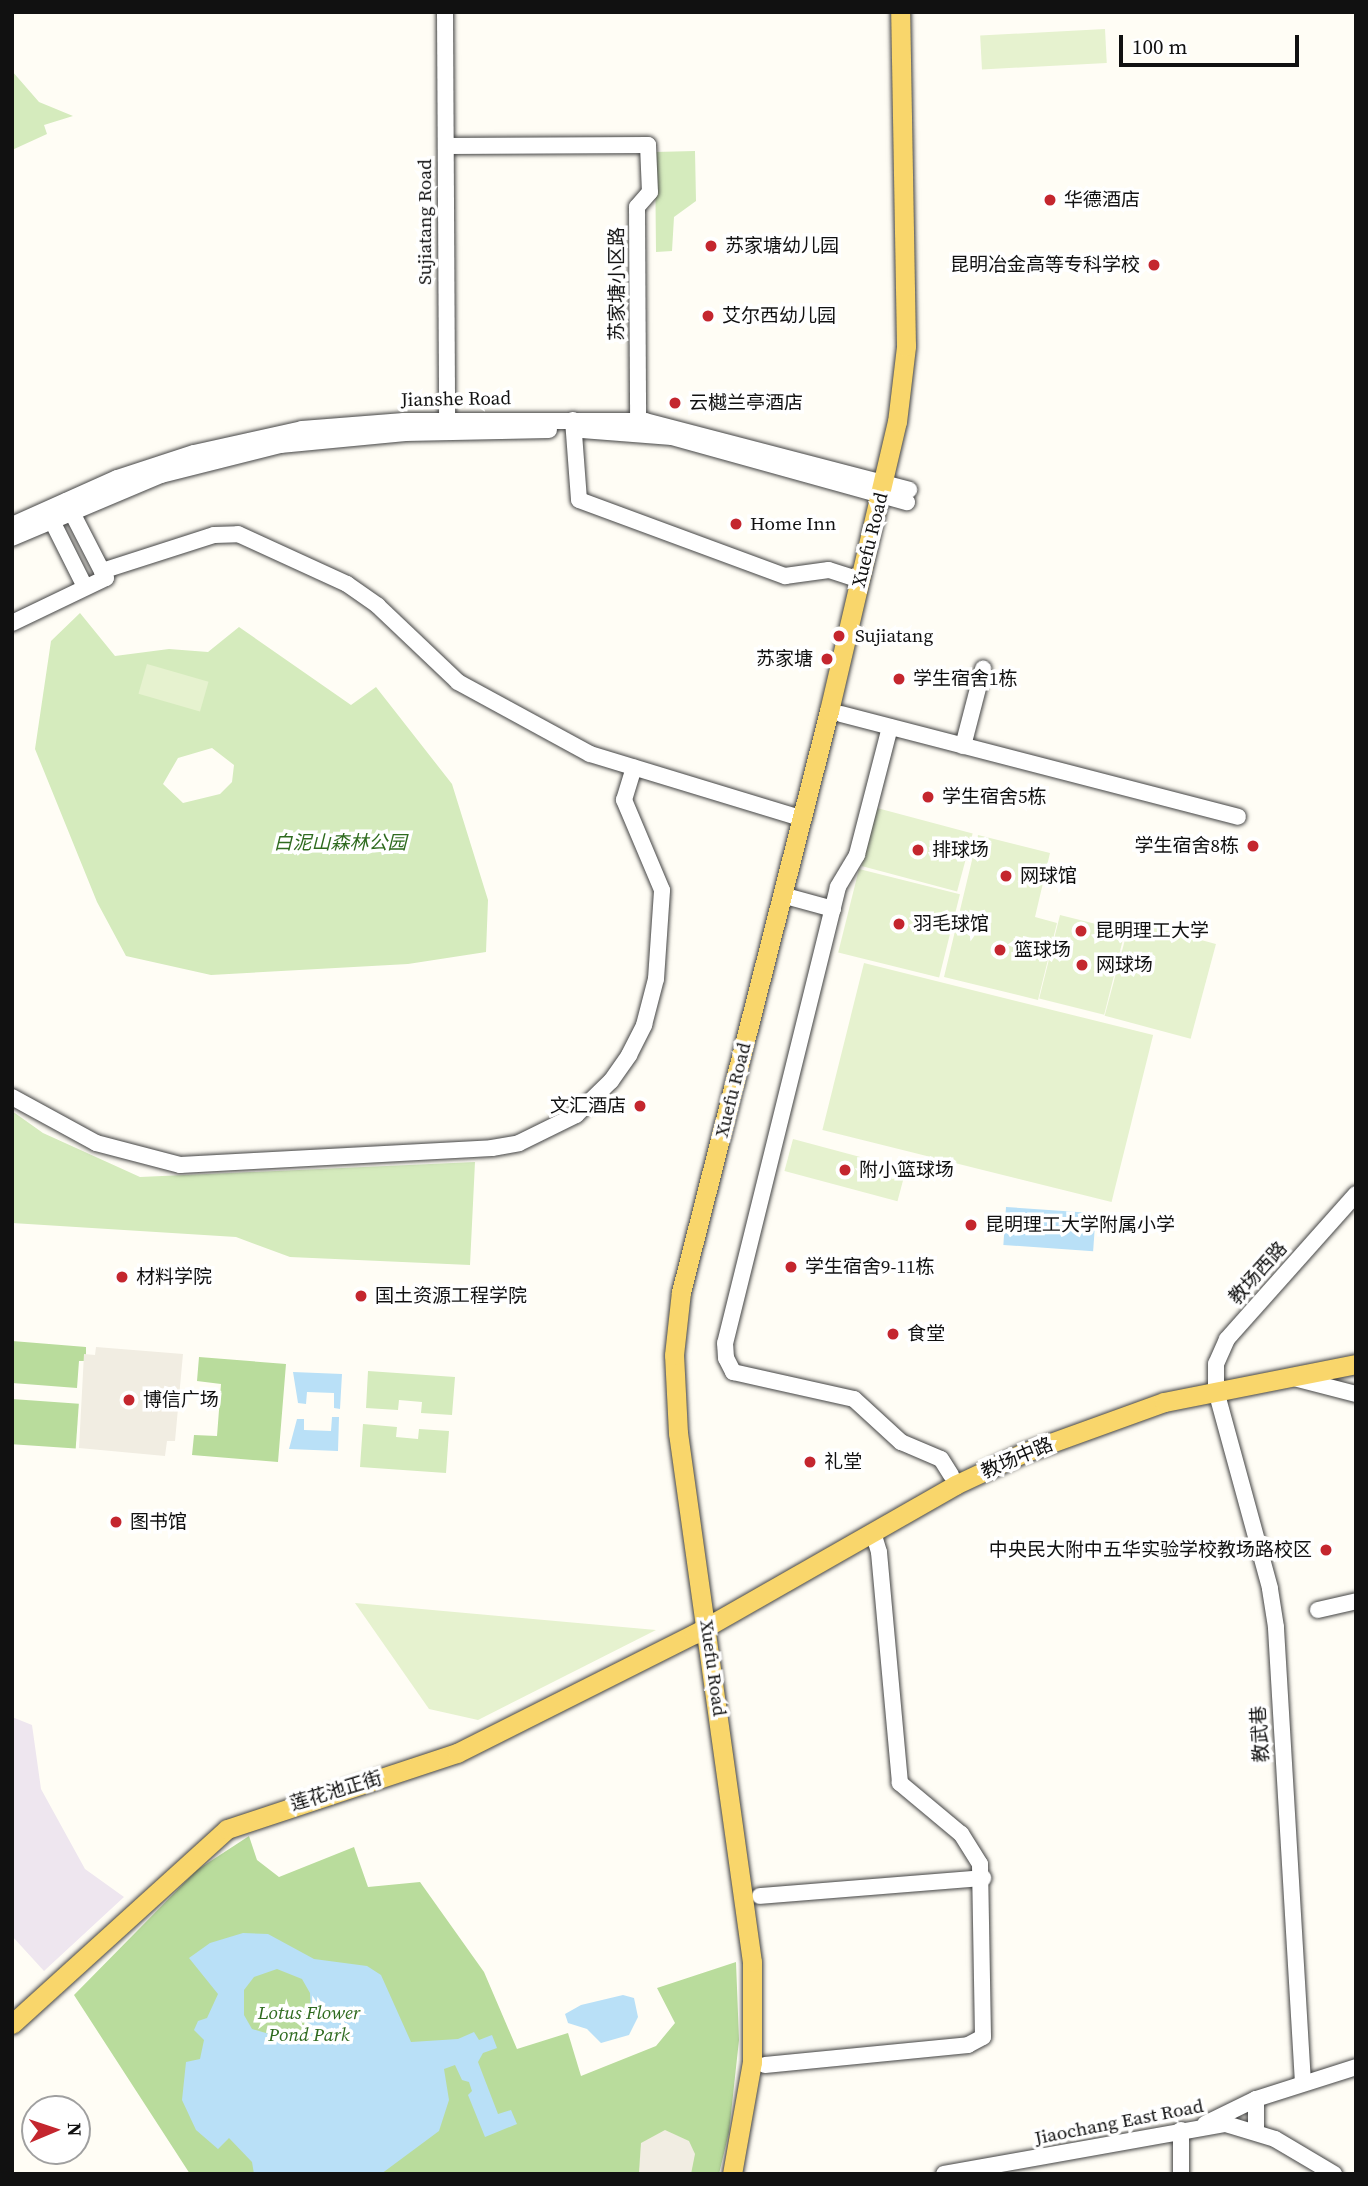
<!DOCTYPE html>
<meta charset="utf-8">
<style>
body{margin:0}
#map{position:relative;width:1368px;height:2186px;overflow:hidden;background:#fffdf5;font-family:"Source Serif 4","Noto Sans SC",serif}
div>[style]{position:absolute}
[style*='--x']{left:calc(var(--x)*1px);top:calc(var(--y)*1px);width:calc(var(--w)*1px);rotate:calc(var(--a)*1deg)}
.industrial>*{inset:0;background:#eee6ef}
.green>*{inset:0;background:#d5ebbd}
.forest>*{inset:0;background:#b9dc9c;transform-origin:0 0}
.pitch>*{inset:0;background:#e6f2cf;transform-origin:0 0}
.plaza>*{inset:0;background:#f1ede2}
.water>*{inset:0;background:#b9e0f7;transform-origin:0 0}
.roads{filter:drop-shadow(0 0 2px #444) drop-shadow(0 0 2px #444)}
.minor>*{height:16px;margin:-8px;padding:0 8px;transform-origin:8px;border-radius:8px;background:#fff}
.major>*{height:19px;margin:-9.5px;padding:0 9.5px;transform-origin:9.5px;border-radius:9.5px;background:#f9d66b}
.dots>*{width:19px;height:19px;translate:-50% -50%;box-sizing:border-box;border:4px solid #fff;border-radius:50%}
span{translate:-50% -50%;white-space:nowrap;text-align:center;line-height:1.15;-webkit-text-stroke:7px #fff;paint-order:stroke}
.poi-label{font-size:19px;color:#111}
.left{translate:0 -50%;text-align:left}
.right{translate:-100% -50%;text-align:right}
.street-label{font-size:19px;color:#111}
.park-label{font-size:19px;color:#2f6b1f;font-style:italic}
.frame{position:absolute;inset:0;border:14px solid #111;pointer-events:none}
.north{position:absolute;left:21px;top:2095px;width:70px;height:70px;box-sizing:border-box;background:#fff;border:2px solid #a0a0a0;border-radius:50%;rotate:88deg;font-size:19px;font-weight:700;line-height:28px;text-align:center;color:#111}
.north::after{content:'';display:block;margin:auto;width:24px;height:32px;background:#c4262e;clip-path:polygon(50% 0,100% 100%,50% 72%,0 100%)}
.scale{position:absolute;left:1119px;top:35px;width:180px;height:32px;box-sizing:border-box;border:4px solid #111;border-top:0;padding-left:9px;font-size:21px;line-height:24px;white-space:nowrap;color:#111;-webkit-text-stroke:5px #fff;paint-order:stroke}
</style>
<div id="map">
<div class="industrial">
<i style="clip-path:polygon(12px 1717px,32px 1725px,41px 1789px,85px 1869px,124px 1897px,44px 1971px,12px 1936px)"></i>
</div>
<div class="green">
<i style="clip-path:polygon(12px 71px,39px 102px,73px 116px,44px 125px,47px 134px,12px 150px)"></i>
<i style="clip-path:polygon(695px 151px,696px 201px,674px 217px,672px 251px,656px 252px,655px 152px)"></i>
<i style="clip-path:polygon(evenodd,80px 613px,115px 656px,169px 649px,208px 652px,239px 627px,351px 705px,376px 687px,452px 784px,488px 900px,486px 952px,408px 964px,211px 975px,126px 956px,97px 902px,35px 749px,51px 641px,80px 613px,212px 748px,234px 765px,232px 782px,220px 794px,183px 803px,163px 784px,178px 758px,212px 748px)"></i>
<i style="clip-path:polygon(12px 1111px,43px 1133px,140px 1177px,475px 1162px,470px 1265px,290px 1257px,236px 1237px,12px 1223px)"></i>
<i style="clip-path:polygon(368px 1371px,455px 1377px,452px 1415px,421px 1413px,422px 1402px,399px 1400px,398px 1410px,366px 1408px)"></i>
<i style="clip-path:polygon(363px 1424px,397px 1427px,396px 1437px,418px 1439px,419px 1429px,449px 1431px,446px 1473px,360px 1467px)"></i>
</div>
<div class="forest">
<i style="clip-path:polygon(12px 1341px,86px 1347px,86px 1361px,79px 1361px,77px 1388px,12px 1383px)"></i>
<i style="clip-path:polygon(199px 1357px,286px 1364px,278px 1462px,192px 1455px,194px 1435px,217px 1436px,221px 1384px,197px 1381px)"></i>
<i style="left:12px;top:1399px;width:67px;height:45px;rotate:4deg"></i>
<i style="clip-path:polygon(249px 1836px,257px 1860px,279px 1877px,354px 1847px,368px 1887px,420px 1882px,484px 1972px,517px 2049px,568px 2033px,581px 2076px,656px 2046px,675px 2023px,657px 1988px,736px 1962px,739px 2040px,729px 2132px,719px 2174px,190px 2174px,74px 1995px,197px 1870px)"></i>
</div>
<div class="pitch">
<i style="left:1105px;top:29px;width:34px;height:125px;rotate:87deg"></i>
<i style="left:147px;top:664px;width:64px;height:31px;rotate:16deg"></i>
<i style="left:877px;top:808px;width:99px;height:60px;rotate:15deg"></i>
<i style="clip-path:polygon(978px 835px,1050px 853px,1035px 917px,1057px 923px,1038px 1000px,944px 977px)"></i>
<i style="left:859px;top:869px;width:104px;height:86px;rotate:14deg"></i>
<i style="left:1060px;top:915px;width:67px;height:86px;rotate:14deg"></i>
<i style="left:1130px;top:921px;width:89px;height:98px;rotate:15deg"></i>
<i style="left:864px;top:963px;width:298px;height:172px;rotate:14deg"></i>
<i style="left:793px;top:1139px;width:117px;height:33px;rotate:15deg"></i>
<i style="clip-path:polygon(355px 1603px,656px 1630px,478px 1720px,429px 1709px)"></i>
</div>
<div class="plaza">
<i style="clip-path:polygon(96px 1347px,183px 1354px,175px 1441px,167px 1441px,165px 1456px,79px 1448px,84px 1354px,95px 1355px)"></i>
<i style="clip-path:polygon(665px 2130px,689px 2141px,695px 2154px,691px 2174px,639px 2172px,641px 2143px)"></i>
</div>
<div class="water">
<i style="left:1006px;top:1207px;width:90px;height:38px;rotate:4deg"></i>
<i style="clip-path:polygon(293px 1372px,342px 1374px,340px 1409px,334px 1408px,334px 1393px,307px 1392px,306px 1404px,298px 1403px)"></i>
<i style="clip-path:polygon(332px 1417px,339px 1417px,338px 1451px,289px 1449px,297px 1419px,304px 1419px,304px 1430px,331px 1431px)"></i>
<i style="clip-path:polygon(evenodd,243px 1933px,268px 1934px,314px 1959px,367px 1966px,381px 1975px,411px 2042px,458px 2039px,474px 2032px,479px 2040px,492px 2035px,497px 2048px,483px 2053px,478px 2062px,498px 2114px,511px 2110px,517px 2124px,485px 2137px,468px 2095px,472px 2091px,469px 2082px,462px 2080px,455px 2065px,444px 2069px,449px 2100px,439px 2131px,381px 2174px,254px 2174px,252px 2162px,229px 2138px,218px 2149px,196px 2130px,182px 2100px,186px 2062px,200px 2059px,204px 2040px,194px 2030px,198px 2021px,207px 2018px,218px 1994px,189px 1958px,210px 1943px,243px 1933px,277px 1969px,302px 1979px,310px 1993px,311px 2011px,302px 2031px,290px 2040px,252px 2029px,244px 2015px,244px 1990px,254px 1977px,277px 1969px)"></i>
<i style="clip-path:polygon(623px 1995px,634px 1998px,638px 2017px,629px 2035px,601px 2043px,587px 2029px,568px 2023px,565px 2014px,581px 2005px)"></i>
</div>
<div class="roads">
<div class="minor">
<i style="--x:445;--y:12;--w:417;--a:89.7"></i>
<i style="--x:446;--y:146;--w:202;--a:-0.3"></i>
<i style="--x:648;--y:145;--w:47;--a:87.6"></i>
<i style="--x:650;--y:192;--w:20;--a:131"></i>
<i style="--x:637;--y:207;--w:214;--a:89.7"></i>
<i style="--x:573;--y:420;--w:80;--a:85.7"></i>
<i style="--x:579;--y:500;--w:220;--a:20.3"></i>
<i style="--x:785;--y:576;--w:44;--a:-7.8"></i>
<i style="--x:829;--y:570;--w:33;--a:18"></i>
<i style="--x:582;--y:430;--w:90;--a:4.4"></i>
<i style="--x:672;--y:437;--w:244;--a:15.5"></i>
<i style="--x:66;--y:501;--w:79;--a:62.8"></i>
<i style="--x:47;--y:511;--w:85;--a:63.4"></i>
<i style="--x:12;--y:525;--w:115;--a:-24.1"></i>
<i style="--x:117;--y:478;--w:81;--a:-18"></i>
<i style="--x:194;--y:453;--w:111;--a:-12.5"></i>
<i style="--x:302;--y:429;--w:102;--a:-4.5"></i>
<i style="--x:404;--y:421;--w:241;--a:0"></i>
<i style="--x:645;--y:421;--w:273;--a:14.6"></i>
<i style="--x:12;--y:538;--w:162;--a:-22.9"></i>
<i style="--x:161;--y:475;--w:123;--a:-14.1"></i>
<i style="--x:280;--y:445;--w:126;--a:-5.5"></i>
<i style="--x:405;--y:433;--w:144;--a:-1.2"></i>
<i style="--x:12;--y:623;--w:104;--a:-25.6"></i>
<i style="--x:106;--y:578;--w:8;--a:-120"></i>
<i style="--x:102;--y:571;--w:118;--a:-17.8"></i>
<i style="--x:214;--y:535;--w:24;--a:-2"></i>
<i style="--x:238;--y:534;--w:120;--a:24.6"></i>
<i style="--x:347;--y:584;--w:38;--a:35"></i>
<i style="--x:378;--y:606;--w:110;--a:43.5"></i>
<i style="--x:458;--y:682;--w:150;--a:28.6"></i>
<i style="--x:590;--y:754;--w:220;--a:16.9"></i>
<i style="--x:841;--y:714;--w:410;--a:14.5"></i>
<i style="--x:890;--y:727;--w:132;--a:104.5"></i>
<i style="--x:857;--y:855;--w:37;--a:121"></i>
<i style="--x:838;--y:887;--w:470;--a:103.9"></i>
<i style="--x:725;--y:1343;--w:15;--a:86"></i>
<i style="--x:726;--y:1358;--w:16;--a:63"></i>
<i style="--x:733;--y:1372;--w:124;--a:12.6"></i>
<i style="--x:854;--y:1399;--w:64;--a:42.5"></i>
<i style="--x:901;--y:1442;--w:43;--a:23"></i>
<i style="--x:941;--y:1459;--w:19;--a:58"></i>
<i style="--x:963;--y:746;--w:80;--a:-75.4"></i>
<i style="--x:782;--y:895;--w:53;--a:15.4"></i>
<i style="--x:12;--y:1097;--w:96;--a:28.7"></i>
<i style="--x:96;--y:1143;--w:87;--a:14.7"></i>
<i style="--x:180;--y:1165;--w:312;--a:-3.1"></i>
<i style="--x:492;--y:1148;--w:27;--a:-10"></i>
<i style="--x:519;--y:1143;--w:64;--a:-26.2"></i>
<i style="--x:576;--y:1115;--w:49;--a:-44.2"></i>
<i style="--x:611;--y:1081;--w:32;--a:-55"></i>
<i style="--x:629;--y:1055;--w:34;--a:-63"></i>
<i style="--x:644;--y:1025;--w:48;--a:-75.4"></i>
<i style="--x:656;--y:979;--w:89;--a:-86.1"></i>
<i style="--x:662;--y:890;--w:98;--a:-112.9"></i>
<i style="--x:624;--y:800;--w:34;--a:-73"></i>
<i style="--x:1294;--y:1378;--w:64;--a:14.5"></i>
<i style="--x:1318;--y:1610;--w:39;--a:-13"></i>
<i style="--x:760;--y:1896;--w:224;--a:-4.6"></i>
<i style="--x:765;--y:2065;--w:204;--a:-5.6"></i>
<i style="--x:968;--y:2045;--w:17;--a:-28"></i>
<i style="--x:983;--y:2037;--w:173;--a:-91"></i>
<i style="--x:980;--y:1864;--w:36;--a:-122"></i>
<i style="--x:961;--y:1834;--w:80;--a:-140.1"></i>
<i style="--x:900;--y:1783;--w:232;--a:-95.2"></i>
<i style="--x:879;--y:1552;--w:21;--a:-107"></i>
<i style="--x:1303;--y:2083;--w:457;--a:-93.4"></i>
<i style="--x:1276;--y:1627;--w:39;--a:-99"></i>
<i style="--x:1270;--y:1588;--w:205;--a:-105.3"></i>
<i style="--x:1216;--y:1390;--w:26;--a:-90"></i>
<i style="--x:1216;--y:1364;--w:27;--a:-66"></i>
<i style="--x:1227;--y:1339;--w:194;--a:-48.3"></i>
<i style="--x:1256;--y:2099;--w:105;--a:-17.7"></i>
<i style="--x:1205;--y:2124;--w:57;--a:-26.1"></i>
<i style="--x:1256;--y:2099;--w:31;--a:90"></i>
<i style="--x:1181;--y:2130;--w:44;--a:90"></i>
<i style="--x:944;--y:2174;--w:286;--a:-10.1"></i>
<i style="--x:1226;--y:2124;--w:51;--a:17"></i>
<i style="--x:1275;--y:2139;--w:69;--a:30.7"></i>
</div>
<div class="major">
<i style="--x:12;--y:2024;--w:290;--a:-42.2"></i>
<i style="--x:227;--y:1829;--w:242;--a:-18.3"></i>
<i style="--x:457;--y:1753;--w:265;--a:-26.7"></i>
<i style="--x:694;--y:1634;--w:301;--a:-29.7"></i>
<i style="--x:955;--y:1485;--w:75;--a:-25.2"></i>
<i style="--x:1023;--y:1453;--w:150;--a:-19.9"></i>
<i style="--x:1164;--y:1402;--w:196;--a:-11.2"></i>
<i style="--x:732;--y:2174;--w:114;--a:-79.9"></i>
<i style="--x:752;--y:2062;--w:100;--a:-90"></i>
<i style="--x:752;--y:1962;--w:534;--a:-97.96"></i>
<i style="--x:678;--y:1433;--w:78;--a:-92.9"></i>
<i style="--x:674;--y:1355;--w:63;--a:-83.7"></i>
<i style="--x:681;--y:1292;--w:600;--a:-75.71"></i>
<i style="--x:829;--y:711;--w:297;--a:-76.8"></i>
<i style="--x:897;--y:422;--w:77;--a:-83.2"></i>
<i style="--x:906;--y:346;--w:334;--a:-91"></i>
</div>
</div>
<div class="dots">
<i style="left:1050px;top:200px;background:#c4262e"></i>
<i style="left:711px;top:246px;background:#c4262e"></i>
<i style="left:1154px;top:265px;background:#c4262e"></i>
<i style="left:708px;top:316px;background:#c4262e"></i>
<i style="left:675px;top:403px;background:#c4262e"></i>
<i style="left:736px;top:524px;background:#c4262e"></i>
<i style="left:839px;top:636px;background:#c4262e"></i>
<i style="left:827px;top:659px;background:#c4262e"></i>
<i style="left:899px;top:679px;background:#c4262e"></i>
<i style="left:928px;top:797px;background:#c4262e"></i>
<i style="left:1253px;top:846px;background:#c4262e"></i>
<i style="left:918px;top:850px;background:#c4262e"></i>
<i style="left:1006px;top:876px;background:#c4262e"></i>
<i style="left:899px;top:924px;background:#c4262e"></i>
<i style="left:1081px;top:931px;background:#c4262e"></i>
<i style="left:1000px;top:950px;background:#c4262e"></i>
<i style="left:1082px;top:965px;background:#c4262e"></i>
<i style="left:640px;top:1106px;background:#c4262e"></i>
<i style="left:845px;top:1170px;background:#c4262e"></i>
<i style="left:971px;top:1225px;background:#c4262e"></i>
<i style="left:791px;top:1267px;background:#c4262e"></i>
<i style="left:122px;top:1277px;background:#c4262e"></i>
<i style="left:361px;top:1296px;background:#c4262e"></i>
<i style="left:893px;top:1334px;background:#c4262e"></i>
<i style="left:129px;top:1400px;background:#c4262e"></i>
<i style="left:810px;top:1462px;background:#c4262e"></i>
<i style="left:116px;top:1522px;background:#c4262e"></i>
<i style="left:1326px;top:1550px;background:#c4262e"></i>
</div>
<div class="poi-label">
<span class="left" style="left:1064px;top:200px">华德酒店</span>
<span class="left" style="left:725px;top:246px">苏家塘幼儿园</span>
<span class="right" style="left:1140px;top:265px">昆明冶金高等专科学校</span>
<span class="left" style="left:722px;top:316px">艾尔西幼儿园</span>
<span class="left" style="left:689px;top:403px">云樾兰亭酒店</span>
<span class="left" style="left:750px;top:524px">Home Inn</span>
<span class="left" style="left:855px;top:636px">Sujiatang</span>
<span class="right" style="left:813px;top:659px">苏家塘</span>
<span class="left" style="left:913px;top:679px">学生宿舍1栋</span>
<span class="left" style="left:942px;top:797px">学生宿舍5栋</span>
<span class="right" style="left:1239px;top:846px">学生宿舍8栋</span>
<span class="left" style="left:932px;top:850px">排球场</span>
<span class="left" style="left:1020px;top:876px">网球馆</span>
<span class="left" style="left:913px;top:924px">羽毛球馆</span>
<span class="left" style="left:1095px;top:931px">昆明理工大学</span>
<span class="left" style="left:1014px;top:950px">篮球场</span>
<span class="left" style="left:1096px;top:965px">网球场</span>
<span class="right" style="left:626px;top:1106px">文汇酒店</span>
<span class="left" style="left:859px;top:1170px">附小篮球场</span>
<span class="left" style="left:985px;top:1225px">昆明理工大学附属小学</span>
<span class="left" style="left:805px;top:1267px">学生宿舍9-11栋</span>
<span class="left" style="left:136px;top:1277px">材料学院</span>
<span class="left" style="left:375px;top:1296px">国土资源工程学院</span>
<span class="left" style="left:907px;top:1334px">食堂</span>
<span class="left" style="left:143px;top:1400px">博信广场</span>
<span class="left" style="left:824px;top:1462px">礼堂</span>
<span class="left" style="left:130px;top:1522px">图书馆</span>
<span class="right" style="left:1312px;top:1550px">中央民大附中五华实验学校教场路校区</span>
</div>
<div class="street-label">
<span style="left:425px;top:222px;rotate:-90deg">Sujiatang Road</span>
<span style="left:617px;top:284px;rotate:-90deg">苏家塘小区路</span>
<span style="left:456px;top:399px;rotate:-1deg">Jianshe Road</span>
<span style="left:870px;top:540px;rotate:-76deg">Xuefu Road</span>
<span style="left:733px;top:1090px;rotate:-76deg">Xuefu Road</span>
<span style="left:1258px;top:1273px;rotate:-48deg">教场西路</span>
<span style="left:1017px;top:1458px;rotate:-23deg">教场中路</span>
<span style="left:713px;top:1668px;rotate:82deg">Xuefu Road</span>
<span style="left:1260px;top:1734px;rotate:-93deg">教武巷</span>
<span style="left:336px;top:1791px;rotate:-17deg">莲花池正街</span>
<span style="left:1119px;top:2122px;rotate:-11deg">Jiaochang East Road</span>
</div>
<div class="park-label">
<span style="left:340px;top:843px">白泥山森林公园</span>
<span style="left:309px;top:2024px">Lotus Flower<br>Pond Park</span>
</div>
<div class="frame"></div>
<div class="north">N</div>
<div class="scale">100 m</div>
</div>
